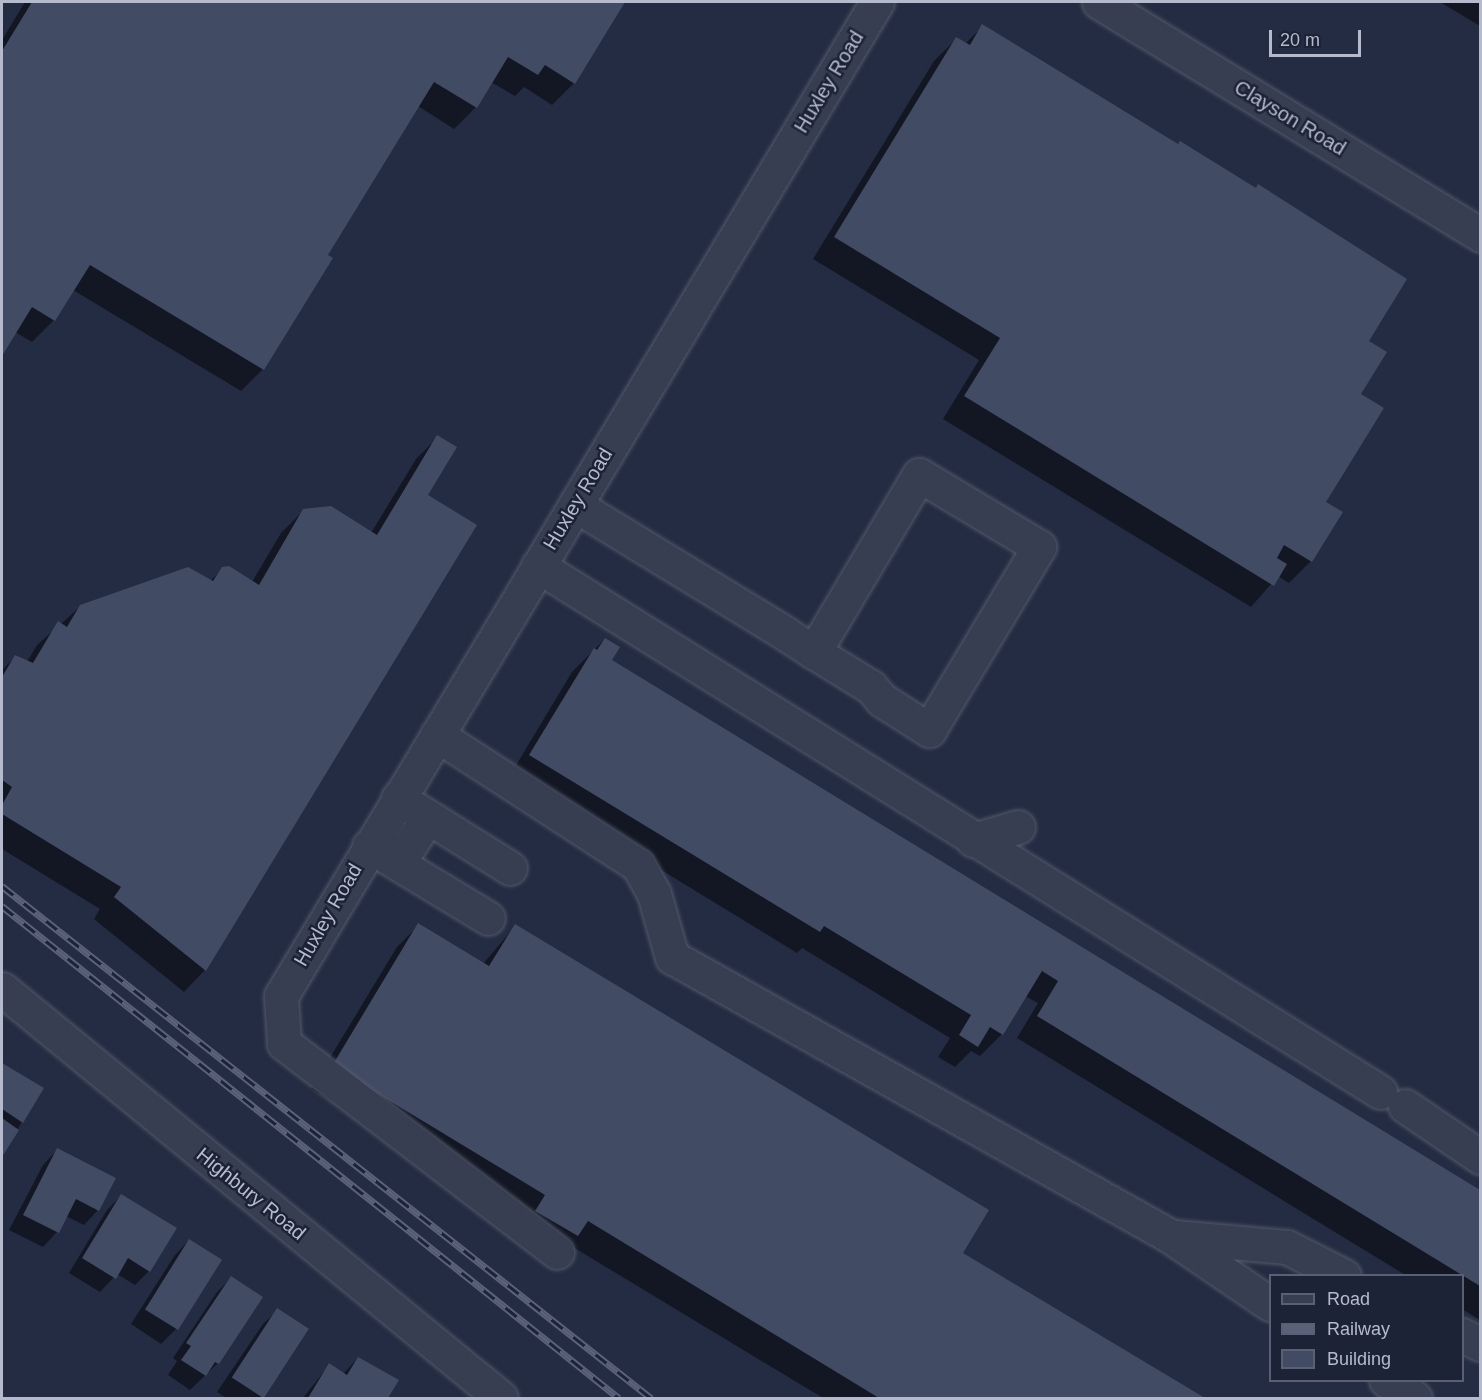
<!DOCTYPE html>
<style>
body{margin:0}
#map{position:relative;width:1482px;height:1400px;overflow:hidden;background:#232c42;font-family:Helvetica,sans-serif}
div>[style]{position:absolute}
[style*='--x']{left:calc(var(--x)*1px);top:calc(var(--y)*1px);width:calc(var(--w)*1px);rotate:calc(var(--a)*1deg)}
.shadow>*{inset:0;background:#0007}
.building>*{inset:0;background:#424b64;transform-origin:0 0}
.roads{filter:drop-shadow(0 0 2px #53596c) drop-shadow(0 0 2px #53596c)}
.minor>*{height:33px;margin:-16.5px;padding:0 16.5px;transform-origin:16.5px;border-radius:16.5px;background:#383e51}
.rail>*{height:7px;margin-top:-3.5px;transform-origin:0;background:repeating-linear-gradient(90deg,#1d2337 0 14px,#5a6179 0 28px);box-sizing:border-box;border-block:2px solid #5a6179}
span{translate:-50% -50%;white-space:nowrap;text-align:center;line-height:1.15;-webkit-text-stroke:5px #1d2337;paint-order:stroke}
.street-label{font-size:20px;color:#b5bacc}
.frame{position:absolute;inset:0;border:3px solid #b5bacc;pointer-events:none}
.legend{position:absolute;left:1269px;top:1274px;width:195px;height:108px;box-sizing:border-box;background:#1d2337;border:2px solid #5a5f73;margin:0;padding:8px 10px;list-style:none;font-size:18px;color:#b5bacc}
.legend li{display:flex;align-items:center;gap:12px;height:30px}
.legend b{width:30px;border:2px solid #5a5f73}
.scale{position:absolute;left:1269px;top:30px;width:92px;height:27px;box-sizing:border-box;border:3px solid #b5bacc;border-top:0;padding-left:8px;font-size:18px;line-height:21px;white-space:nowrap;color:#b5bacc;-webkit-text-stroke:4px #1d2337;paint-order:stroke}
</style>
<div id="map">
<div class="shadow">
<i style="clip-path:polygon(25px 2px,624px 2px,574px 83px,552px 105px,524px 87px,515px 96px,491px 82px,476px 107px,454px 129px,418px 106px,326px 256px,263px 369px,241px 391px,73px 290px,54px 320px,32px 342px,15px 332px,2px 353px,2px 40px)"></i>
<i style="clip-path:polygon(1440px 2px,1480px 2px,1480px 26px)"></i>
<i style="clip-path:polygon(983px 26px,1367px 341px,1359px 394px,1324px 503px,1311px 561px,1289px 583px,1278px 576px,1251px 607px,943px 419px,979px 360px,813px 259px,934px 61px,956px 39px,965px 44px)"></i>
<i style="clip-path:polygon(438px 437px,426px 495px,205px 970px,184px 992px,94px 919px,100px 909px,2px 849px,2px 670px,16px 656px,27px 662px,37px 645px,81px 606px,210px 581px,223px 569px,252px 582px,281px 533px,304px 510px,371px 533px,416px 459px)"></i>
<i style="clip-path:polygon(605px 639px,610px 661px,1480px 1191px,1480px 1320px,1462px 1309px,1462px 1276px,1407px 1276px,1017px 1038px,1038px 1003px,1025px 996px,1002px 1034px,980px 1056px,971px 1051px,955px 1067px,938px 1057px,950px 1038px,802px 948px,797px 953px,509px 777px,572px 672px)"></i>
<i style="clip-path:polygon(419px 925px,483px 964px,515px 926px,961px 1253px,1202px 1398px,823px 1398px,311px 1089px,397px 947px)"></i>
<i style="clip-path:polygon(2px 1064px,42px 1089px,2px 1155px)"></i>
<i style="clip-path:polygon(57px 1150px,98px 1210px,84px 1225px,66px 1216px,57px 1232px,43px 1247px,9px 1230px,43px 1165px)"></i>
<i style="clip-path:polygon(121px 1196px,149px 1271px,135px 1285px,117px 1274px,100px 1292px,69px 1273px,107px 1210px)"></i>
<i style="clip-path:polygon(189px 1240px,220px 1260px,176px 1329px,161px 1344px,131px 1324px,175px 1255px)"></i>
<i style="clip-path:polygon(231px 1278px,261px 1298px,218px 1363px,190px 1390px,168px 1375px,177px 1361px,173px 1358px,217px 1292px)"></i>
<i style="clip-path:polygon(278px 1310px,307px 1330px,260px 1398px,226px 1398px,217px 1392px,263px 1324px)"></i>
<i style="clip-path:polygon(358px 1358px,397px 1381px,386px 1398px,303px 1398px,329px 1365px,343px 1374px)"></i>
</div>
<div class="building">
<i style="clip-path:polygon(32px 2px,625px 2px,575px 84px,545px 65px,538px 75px,508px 57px,477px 108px,434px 82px,328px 255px,333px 258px,264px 370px,90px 265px,55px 321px,32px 307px,2px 356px,2px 51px)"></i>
<i style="clip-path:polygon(982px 24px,1178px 144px,1180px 141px,1256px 188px,1258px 184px,1407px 279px,1369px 341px,1387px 352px,1361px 394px,1384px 408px,1326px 502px,1343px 512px,1312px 562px,1284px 545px,1277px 558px,1287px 564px,1274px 586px,964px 396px,1000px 338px,834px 237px,956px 37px,970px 45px)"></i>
<i style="clip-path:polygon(437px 435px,457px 447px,428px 495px,477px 525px,206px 971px,114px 897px,121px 887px,2px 814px,2px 805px,12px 787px,2px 780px,2px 677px,15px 655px,33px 663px,58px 621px,67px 627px,80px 605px,188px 567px,213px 581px,222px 567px,229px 566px,259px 585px,303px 509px,331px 506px,377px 535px)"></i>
<i style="clip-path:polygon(605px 638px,620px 647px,612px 660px,1480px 1190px,1480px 1286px,1037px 1016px,1058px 981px,1042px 971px,1003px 1035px,990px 1027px,978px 1047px,959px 1035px,971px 1015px,824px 926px,820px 932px,529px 755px,594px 648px,597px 650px)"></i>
<i style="clip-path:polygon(418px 923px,489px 966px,515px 924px,989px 1210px,963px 1253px,1205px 1398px,879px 1398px,588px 1221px,578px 1236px,535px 1211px,545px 1195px,332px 1066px)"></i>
<i style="clip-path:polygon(2px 1063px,44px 1088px,23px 1123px,2px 1109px)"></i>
<i style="clip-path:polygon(2px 1118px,19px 1130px,2px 1157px)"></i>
<i style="clip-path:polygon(57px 1148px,116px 1178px,99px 1211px,76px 1199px,59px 1233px,23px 1215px)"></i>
<i style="clip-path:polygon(121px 1194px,177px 1228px,150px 1272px,128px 1258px,116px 1279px,82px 1258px)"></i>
<i style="left:189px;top:1239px;width:39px;height:83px;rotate:32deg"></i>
<i style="clip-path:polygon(231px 1276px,263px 1297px,219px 1364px,215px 1362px,206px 1376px,181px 1360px,191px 1346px,186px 1343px)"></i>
<i style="left:277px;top:1308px;width:38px;height:83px;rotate:33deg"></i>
<i style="clip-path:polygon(358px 1357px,399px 1380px,388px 1398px,308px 1398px,329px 1363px,347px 1375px)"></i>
</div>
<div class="roads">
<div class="minor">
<i style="--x:1099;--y:2;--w:447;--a:31.4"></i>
<i style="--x:575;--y:505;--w:247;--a:31.4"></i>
<i style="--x:786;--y:634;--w:33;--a:33"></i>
<i style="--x:814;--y:652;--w:67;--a:31.6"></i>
<i style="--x:871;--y:687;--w:17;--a:50"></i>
<i style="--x:882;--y:700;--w:56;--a:32.6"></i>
<i style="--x:929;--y:730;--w:214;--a:-59"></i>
<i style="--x:1039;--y:547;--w:140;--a:-149"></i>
<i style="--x:919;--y:475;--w:206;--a:120.7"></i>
<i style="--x:538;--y:566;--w:993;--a:31.99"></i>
<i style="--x:437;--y:735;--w:239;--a:32.9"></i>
<i style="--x:638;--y:865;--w:33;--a:61"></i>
<i style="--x:654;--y:894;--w:66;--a:74.1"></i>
<i style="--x:672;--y:957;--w:571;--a:29.26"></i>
<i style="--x:1170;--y:1236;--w:121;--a:34.2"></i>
<i style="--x:398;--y:798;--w:132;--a:32"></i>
<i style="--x:973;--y:840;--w:47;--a:-16.1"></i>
<i style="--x:369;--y:846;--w:139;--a:31.2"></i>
<i style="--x:398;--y:863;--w:55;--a:-56.9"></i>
<i style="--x:2;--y:989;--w:645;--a:39.34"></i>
<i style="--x:1405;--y:1106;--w:91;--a:34.2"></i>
<i style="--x:1175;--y:1237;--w:112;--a:5.1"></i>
<i style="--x:1287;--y:1247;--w:64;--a:27"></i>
<i style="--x:557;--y:1252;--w:344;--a:-142.6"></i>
<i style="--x:284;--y:1043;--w:47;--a:-93.7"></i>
<i style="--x:281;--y:996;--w:1159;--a:-59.05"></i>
<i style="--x:1462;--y:1335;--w:20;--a:27"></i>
<i style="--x:1386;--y:1380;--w:34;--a:32"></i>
</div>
</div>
<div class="rail">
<i style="--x:2;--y:886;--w:827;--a:38.27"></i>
<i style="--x:2;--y:906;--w:789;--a:38.57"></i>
</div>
<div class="street-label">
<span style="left:829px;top:82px;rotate:-59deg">Huxley Road</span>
<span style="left:1290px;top:118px;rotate:31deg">Clayson Road</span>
<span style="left:578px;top:499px;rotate:-59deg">Huxley Road</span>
<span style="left:328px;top:915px;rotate:-60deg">Huxley Road</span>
<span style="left:251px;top:1194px;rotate:39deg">Highbury Road</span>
</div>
<div class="frame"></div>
<ul class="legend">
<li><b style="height:8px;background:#383e51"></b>Road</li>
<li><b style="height:8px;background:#5a6179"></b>Railway</li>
<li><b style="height:16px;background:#424b64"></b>Building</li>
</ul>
<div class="scale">20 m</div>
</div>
